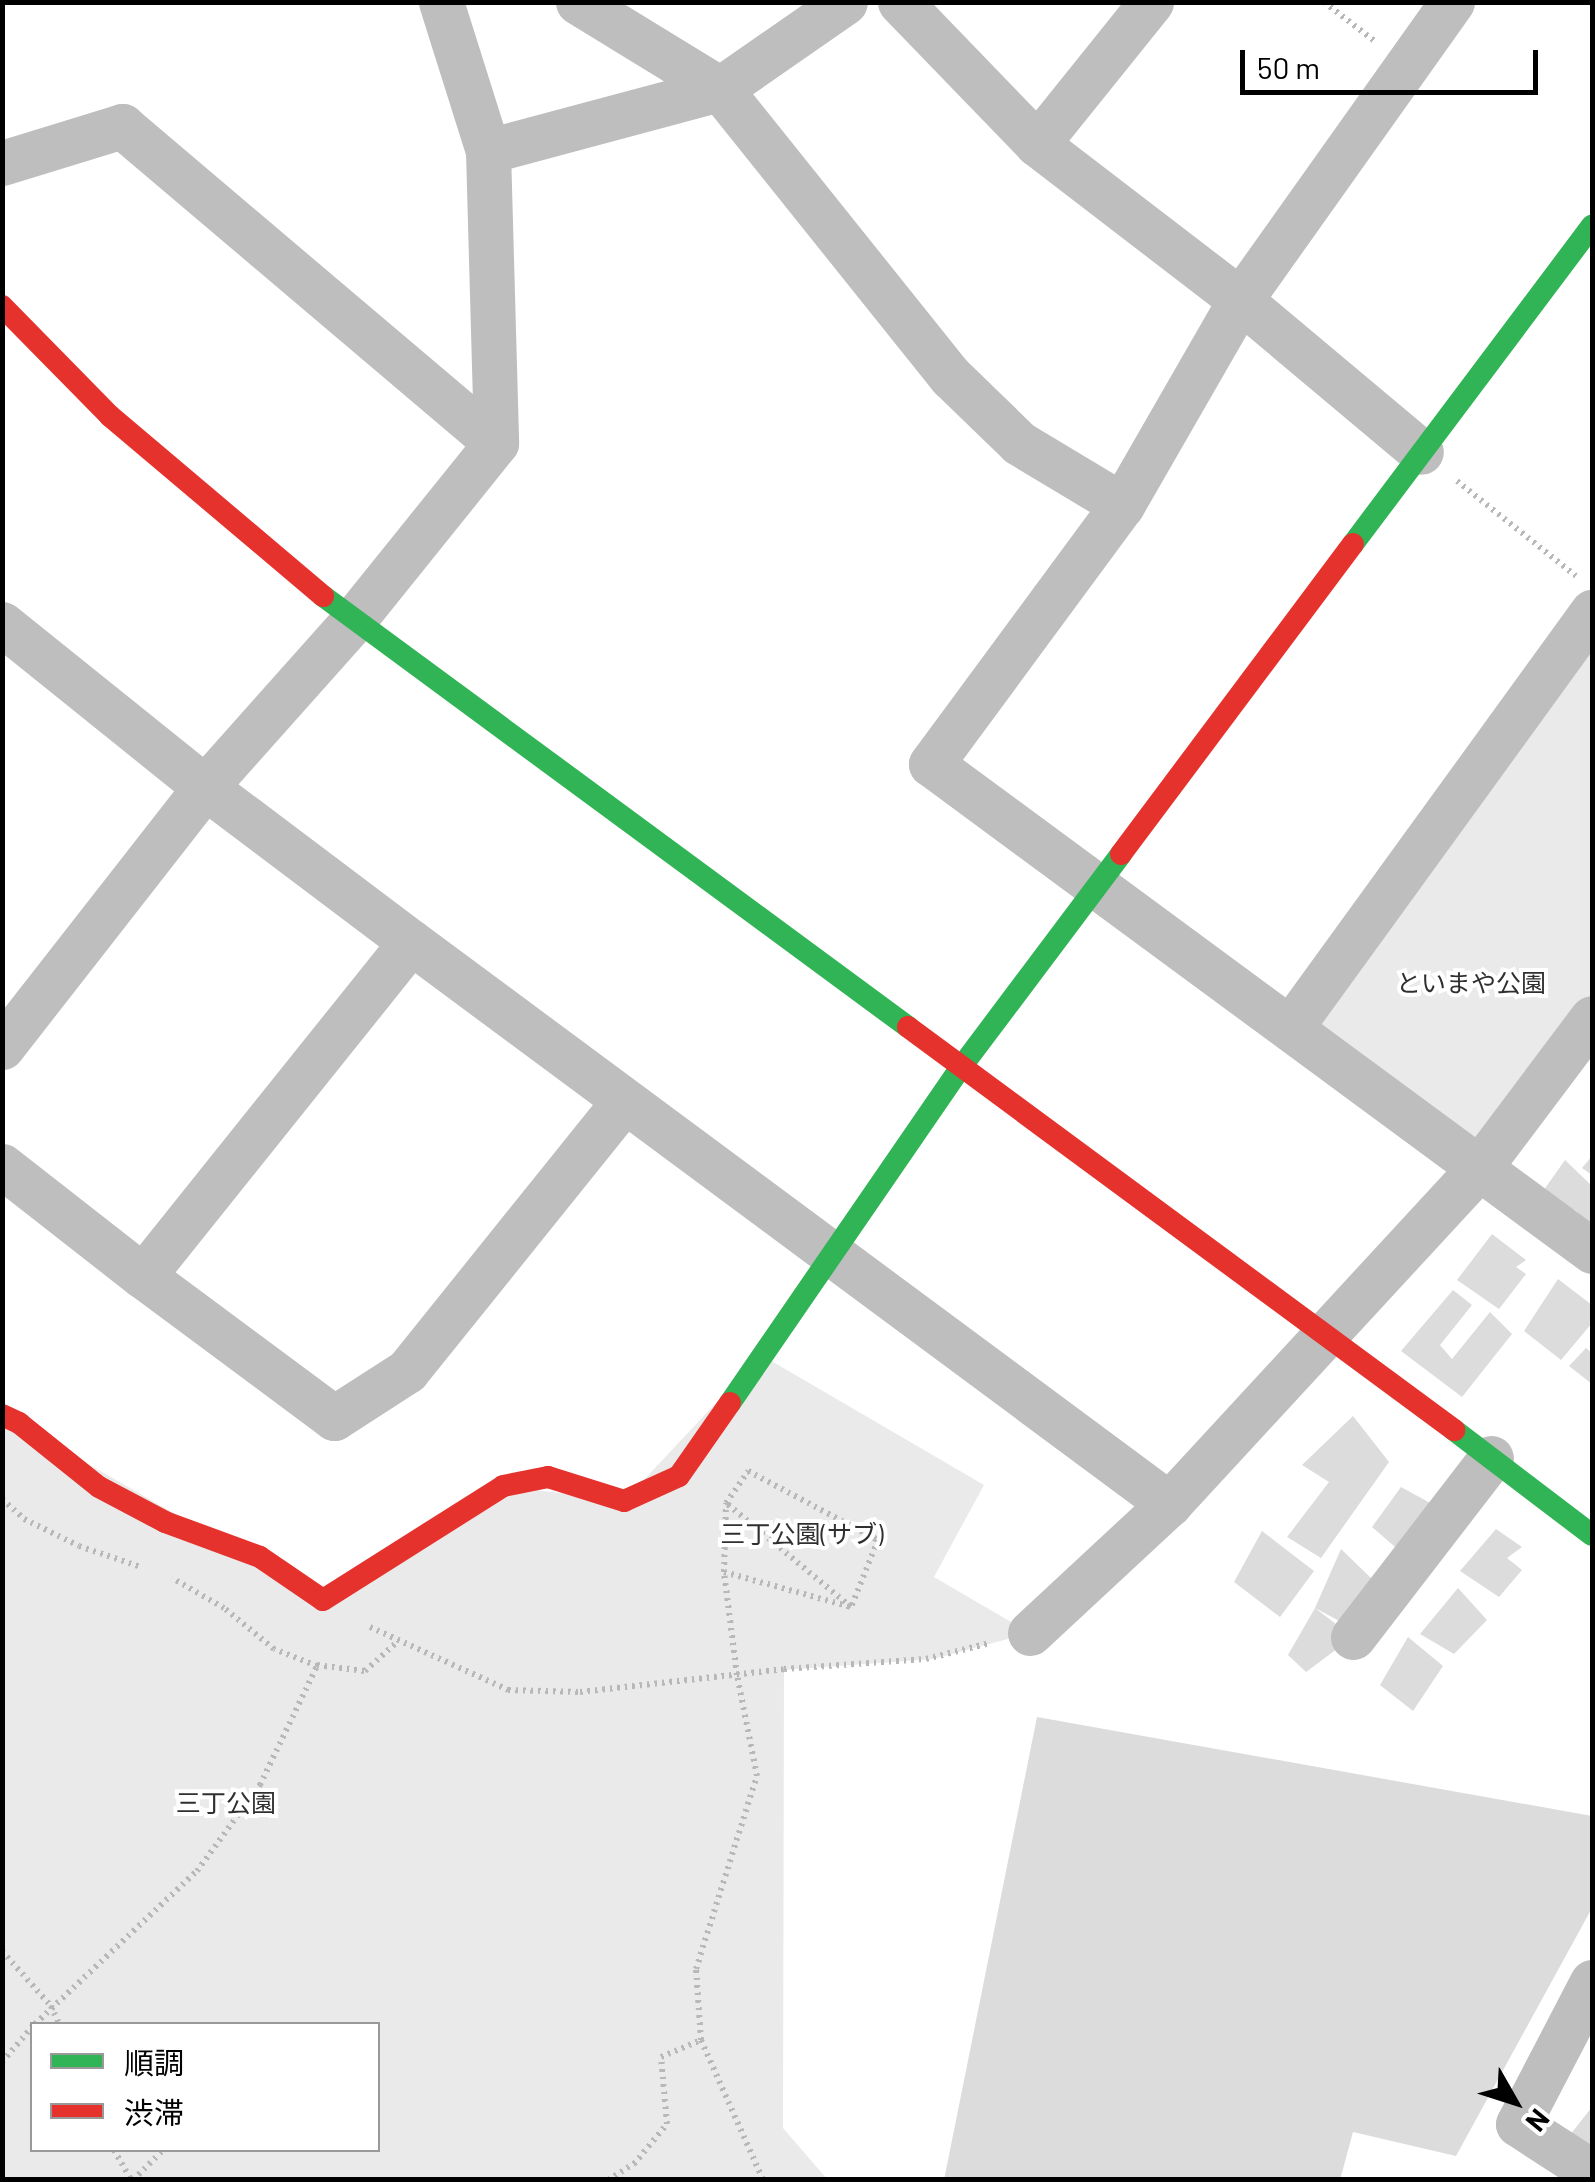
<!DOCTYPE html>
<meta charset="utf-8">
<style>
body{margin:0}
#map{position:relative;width:1595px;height:2182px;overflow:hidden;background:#fff;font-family:Barlow,"Noto Sans JP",sans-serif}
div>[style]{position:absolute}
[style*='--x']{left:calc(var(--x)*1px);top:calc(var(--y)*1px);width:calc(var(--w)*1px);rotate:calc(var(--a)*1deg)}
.green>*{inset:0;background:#eaeaea}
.building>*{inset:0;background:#dcdcdc}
.path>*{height:6px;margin-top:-3px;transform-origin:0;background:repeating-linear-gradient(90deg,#b8b8b8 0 2.5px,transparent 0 7.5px)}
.street>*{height:45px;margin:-22.5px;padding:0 22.5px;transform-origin:22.5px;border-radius:22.5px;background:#bebebe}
.fast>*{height:22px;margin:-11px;padding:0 11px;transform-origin:11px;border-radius:11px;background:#30b455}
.jam>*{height:22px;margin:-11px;padding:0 11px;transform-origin:11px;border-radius:11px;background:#e5322d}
span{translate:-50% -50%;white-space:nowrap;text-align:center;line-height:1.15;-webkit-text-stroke:8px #fff;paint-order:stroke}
.park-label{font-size:25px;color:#2f2f2f}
.frame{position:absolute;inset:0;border:5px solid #000;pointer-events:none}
.legend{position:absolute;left:30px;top:2022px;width:350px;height:130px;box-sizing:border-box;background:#fff;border:2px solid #999;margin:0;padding:12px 18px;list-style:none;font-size:30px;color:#000}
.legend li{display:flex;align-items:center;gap:20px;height:50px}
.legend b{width:50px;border:2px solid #999}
.north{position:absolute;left:1465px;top:2052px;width:100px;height:100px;-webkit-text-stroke:8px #fff;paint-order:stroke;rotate:129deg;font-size:28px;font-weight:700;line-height:40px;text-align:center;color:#000}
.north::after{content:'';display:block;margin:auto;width:35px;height:45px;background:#000;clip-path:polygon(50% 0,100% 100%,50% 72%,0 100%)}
.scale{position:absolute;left:1240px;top:50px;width:298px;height:45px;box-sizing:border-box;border:5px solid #000;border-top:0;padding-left:12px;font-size:30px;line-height:35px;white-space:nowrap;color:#000;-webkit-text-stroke:8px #fff;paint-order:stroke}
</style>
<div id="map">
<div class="green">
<i style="clip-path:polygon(1592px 612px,1592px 1018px,1480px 1167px,1291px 1027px)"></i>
<i style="clip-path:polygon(evenodd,761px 1355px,984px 1485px,934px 1577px,1030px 1633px,933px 1659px,784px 1670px,783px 2128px,827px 2179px,3px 2180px,3px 1415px,323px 1599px,503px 1486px,624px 1501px,761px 1355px,32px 2024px,378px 2024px,378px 2150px,32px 2150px,32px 2024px)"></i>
</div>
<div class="building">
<i style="clip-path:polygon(1592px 1156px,1592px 1175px,1582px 1168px)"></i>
<i style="clip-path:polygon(1565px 1160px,1592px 1186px,1590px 1224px,1575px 1210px,1566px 1214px,1541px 1194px)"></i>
<i style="clip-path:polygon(1492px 1234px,1526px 1260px,1516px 1267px,1526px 1274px,1499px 1309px,1457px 1280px)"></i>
<i style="clip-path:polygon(1558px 1279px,1592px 1305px,1592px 1323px,1561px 1360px,1524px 1331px)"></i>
<i style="clip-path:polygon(1453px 1290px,1472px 1305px,1440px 1345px,1452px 1359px,1490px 1312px,1512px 1334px,1462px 1397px,1401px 1351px)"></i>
<i style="clip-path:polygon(1586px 1348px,1592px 1353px,1592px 1384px,1569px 1366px)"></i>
<i style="clip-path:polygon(1353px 1416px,1389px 1462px,1321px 1558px,1287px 1537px,1329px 1482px,1302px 1465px)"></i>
<i style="clip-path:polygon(1401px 1487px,1432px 1504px,1401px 1552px,1372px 1527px)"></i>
<i style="clip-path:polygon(1496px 1529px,1522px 1547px,1507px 1558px,1522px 1570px,1499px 1597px,1460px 1571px)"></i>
<i style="clip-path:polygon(1262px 1531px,1314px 1571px,1280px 1617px,1234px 1582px)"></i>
<i style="clip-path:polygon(1341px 1549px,1373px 1580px,1345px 1624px,1315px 1608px,1353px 1637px,1306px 1672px,1288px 1655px,1315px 1608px)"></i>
<i style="clip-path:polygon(1458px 1588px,1487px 1620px,1454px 1654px,1420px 1634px)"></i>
<i style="clip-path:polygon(1408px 1637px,1443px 1666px,1413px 1711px,1380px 1685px)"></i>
<i style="clip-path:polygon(1037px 1717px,1592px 1816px,1592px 1908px,1456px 2156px,1353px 2132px,1340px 2180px,944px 2180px)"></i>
<i style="clip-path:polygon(1592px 2107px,1592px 2161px,1566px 2140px)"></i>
</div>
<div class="path">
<i style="--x:1324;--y:2;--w:66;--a:37.6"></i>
<i style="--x:1457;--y:481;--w:152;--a:38.6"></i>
<i style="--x:2;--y:1499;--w:30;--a:42"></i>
<i style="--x:24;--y:1519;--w:61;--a:26.1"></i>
<i style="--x:79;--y:1546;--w:65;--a:18.7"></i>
<i style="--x:724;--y:1572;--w:69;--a:-88.3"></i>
<i style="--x:370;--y:1627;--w:152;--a:24.5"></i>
<i style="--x:508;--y:1690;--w:72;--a:1.6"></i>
<i style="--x:580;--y:1692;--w:205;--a:-6.4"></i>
<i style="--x:784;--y:1669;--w:142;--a:-4"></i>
<i style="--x:926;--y:1659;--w:66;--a:-14"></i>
<i style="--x:317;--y:1665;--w:48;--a:7.1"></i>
<i style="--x:365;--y:1671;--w:43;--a:-42.2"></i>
<i style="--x:2;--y:1951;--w:74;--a:48.3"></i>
<i style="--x:51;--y:2006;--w:20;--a:66"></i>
<i style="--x:35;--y:2024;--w:223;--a:-43.4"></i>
<i style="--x:197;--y:1871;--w:107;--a:-53.8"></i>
<i style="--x:260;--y:1785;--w:132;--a:-64.4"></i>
<i style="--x:317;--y:1666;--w:46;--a:-158.4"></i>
<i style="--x:274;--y:1649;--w:65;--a:-140.6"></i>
<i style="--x:224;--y:1608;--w:60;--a:-150"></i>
<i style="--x:701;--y:2040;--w:71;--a:-94"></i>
<i style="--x:696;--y:1969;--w:202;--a:-72.5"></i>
<i style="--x:757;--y:1776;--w:103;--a:-101.2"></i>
<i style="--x:737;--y:1675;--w:104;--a:-97.2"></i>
<i style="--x:724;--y:1572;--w:132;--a:15.4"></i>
<i style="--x:851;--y:1607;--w:163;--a:-140.2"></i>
<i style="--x:726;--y:1503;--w:39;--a:-55"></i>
<i style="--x:748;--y:1471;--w:147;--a:28"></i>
<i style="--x:878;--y:1540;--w:72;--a:111.9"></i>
<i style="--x:2;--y:2062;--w:46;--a:-49.4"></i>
<i style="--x:114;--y:2150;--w:34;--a:60"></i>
<i style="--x:133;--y:2180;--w:42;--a:-45"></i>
<i style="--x:608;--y:2180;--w:31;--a:-32"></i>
<i style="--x:634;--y:2164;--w:52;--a:-50.5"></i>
<i style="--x:667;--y:2124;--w:67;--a:-95.1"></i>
<i style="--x:661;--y:2057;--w:43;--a:-23"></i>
<i style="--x:701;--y:2040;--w:153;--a:66.1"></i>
</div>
<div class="street">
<i style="--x:441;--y:2;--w:156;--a:72.5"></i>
<i style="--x:488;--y:151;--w:292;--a:88.4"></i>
<i style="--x:578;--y:2;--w:167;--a:31.5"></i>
<i style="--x:720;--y:89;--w:369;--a:51.3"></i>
<i style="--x:951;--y:377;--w:95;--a:44.1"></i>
<i style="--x:1019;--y:443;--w:120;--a:31"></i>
<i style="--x:900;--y:2;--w:197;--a:46"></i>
<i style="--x:1037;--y:144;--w:256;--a:37.5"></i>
<i style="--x:1240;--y:300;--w:236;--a:40"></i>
<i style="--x:1452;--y:2;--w:366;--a:125.4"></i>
<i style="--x:1240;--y:300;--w:237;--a:119.9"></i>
<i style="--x:1122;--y:505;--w:322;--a:126.4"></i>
<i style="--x:931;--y:764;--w:821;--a:36.38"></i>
<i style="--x:1037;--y:144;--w:182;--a:-51.2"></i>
<i style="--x:488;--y:151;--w:240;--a:-15"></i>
<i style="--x:720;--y:89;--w:152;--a:-34.8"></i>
<i style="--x:2;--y:163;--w:126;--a:-17.1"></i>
<i style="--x:122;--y:126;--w:490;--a:40.3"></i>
<i style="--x:496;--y:443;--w:228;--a:128.8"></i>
<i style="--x:353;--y:621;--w:222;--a:131.7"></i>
<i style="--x:205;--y:787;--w:330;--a:128"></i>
<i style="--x:2;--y:624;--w:260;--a:38.8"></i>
<i style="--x:205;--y:787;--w:258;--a:37"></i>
<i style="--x:411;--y:942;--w:944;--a:36.55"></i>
<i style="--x:1291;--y:1027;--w:513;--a:-54.05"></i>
<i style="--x:2;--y:1166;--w:179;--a:38"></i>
<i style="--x:143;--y:1276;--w:428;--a:-51.3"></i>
<i style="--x:143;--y:1276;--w:238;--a:36.6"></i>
<i style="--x:334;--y:1418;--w:87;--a:-32.8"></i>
<i style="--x:407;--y:1371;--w:345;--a:-51.2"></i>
<i style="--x:1030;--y:1633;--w:190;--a:-42.9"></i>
<i style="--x:1169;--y:1504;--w:459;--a:-47.3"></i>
<i style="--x:1480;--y:1167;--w:186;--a:-53.1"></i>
<i style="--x:1353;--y:1637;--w:226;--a:-52.4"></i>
<i style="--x:1592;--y:1982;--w:160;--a:117.5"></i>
<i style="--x:1518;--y:2124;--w:88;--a:33"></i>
</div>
<div class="fast">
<i style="--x:1353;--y:544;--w:398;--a:-53.1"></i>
<i style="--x:323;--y:596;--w:727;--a:36.38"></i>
<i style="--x:730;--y:1403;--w:409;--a:-55.5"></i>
<i style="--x:962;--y:1066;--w:265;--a:-53.1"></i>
<i style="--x:1454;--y:1430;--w:173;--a:37.3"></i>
</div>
<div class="jam">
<i style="--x:2;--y:306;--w:154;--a:45.5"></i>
<i style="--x:110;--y:416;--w:279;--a:40.2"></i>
<i style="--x:1121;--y:854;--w:387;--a:-53.2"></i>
<i style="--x:908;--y:1027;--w:679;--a:36.43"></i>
<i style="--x:2;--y:1415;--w:19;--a:25"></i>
<i style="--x:19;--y:1423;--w:102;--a:38.7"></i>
<i style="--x:99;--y:1487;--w:75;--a:27.9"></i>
<i style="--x:165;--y:1522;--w:101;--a:20.2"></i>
<i style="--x:260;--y:1557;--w:76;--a:34.3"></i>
<i style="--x:323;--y:1600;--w:213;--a:-32.3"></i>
<i style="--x:503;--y:1486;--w:46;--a:-11.3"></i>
<i style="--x:548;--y:1477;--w:80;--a:17.5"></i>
<i style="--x:624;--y:1501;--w:60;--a:-24.4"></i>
<i style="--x:679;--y:1476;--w:89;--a:-55.1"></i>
</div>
<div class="park-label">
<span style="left:1471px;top:982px">といまや公園</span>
<span style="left:802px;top:1533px">三丁公園(サブ)</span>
<span style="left:226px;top:1802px">三丁公園</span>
</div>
<div class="frame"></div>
<ul class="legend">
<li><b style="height:12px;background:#30b455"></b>順調</li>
<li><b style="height:12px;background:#e5322d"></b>渋滞</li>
</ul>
<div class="north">N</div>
<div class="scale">50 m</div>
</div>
